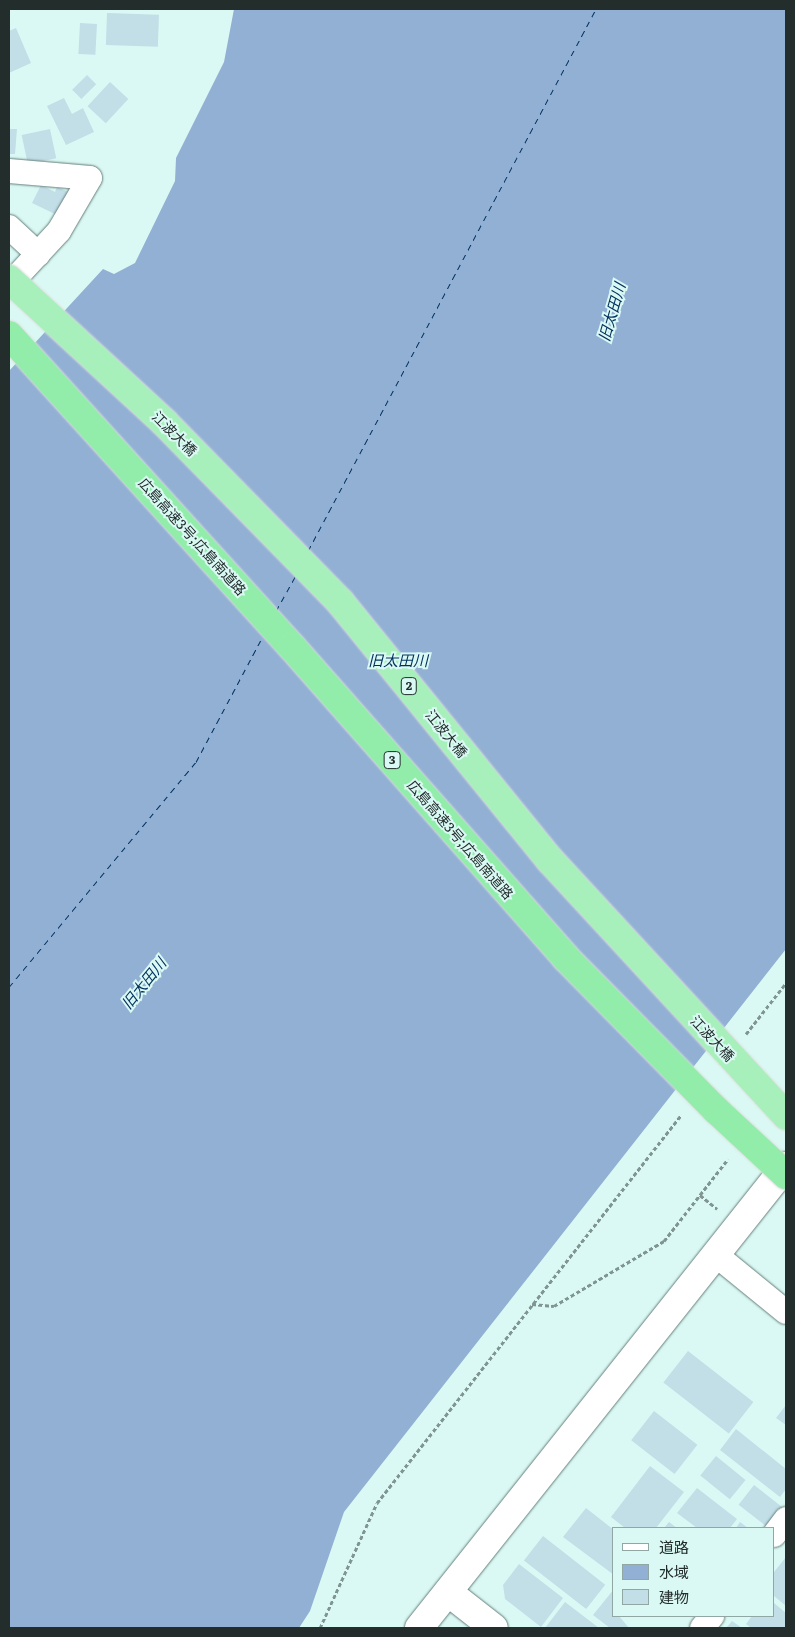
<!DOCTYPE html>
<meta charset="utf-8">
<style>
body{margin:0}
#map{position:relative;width:795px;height:1637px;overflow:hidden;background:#dbf9f4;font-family:Literata,"Noto Sans JP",serif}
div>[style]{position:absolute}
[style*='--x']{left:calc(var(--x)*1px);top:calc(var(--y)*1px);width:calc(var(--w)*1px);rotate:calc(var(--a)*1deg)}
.water>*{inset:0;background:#91b0d4}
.ferry>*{height:1px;margin-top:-0.5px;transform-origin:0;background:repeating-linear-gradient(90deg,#00305d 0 6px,transparent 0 11px)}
.building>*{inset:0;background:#c2dee7;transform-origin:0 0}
.path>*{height:3px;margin-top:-1.5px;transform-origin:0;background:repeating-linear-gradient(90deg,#809592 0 4px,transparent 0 6.5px)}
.roads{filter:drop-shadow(0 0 1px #647f7b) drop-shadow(0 0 1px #647f7b)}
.minor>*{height:24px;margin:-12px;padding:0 12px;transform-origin:12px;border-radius:12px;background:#fff}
.tertiary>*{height:28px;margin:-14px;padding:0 14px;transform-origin:14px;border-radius:14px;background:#fff}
.bridges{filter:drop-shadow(0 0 1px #dcdddd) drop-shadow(0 0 1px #dcdddd)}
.trunk-bridge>*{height:28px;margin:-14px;padding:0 14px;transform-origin:14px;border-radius:14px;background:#a8f0bb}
.motorway-bridge>*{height:28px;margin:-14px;padding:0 14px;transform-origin:14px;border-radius:14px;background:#93edaa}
span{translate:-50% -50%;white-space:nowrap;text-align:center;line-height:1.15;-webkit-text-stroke:4px #dbf9f4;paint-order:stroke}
.shield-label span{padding:1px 4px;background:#dbf9f4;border:1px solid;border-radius:4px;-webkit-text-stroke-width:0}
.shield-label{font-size:12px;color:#222d2c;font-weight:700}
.street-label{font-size:14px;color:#222d2c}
.water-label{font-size:15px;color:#00305d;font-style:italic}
.frame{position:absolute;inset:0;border:10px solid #222d2c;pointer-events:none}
.legend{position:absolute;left:612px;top:1527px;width:162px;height:90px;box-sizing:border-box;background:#dbf9f4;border:1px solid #91a7a4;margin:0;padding:6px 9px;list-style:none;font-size:15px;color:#222d2c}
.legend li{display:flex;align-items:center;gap:10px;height:25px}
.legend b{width:25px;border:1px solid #91a7a4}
</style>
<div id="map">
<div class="water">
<i style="clip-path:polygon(234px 9px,786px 9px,786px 949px,344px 1512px,310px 1611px,299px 1628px,9px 1628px,9px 371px,103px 269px,114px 274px,135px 263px,175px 181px,176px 158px,224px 62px)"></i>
</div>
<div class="ferry">
<i style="--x:308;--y:551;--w:614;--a:-62.02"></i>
<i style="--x:276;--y:611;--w:41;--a:-60.9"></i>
<i style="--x:9;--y:987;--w:293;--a:-50.3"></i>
<i style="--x:196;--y:762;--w:145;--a:-62"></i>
</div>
<div class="building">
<i style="left:107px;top:13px;width:52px;height:32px;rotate:2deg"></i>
<i style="left:80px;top:23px;width:17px;height:31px;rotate:3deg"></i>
<i style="clip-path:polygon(16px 28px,31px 63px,9px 73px,9px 31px)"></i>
<i style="left:87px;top:75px;width:13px;height:21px;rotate:45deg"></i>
<i style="left:110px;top:82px;width:25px;height:33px;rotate:43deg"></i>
<i style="clip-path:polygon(64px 98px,72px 114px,83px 108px,94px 132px,66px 145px,47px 106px)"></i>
<i style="clip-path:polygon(9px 129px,17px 129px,15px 154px,9px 154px)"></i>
<i style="left:50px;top:129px;width:30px;height:29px;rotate:78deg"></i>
<i style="clip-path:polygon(41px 185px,55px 192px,57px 187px,71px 193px,59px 216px,32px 203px)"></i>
<i style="left:688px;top:1351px;width:83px;height:40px;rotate:38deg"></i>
<i style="clip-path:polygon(786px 1405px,786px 1425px,776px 1418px)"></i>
<i style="left:654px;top:1411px;width:55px;height:37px;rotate:38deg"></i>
<i style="clip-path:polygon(736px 1429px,786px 1469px,786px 1489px,780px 1497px,720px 1450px)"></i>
<i style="left:716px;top:1456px;width:38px;height:25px;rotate:39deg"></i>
<i style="clip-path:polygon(650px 1466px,684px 1492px,656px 1528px,625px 1528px,611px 1517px)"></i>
<i style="left:754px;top:1485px;width:36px;height:25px;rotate:38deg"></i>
<i style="clip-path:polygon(697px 1488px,737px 1519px,730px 1528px,697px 1528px,677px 1513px)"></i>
<i style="clip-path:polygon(586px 1508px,614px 1530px,614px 1575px,563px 1537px)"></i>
<i style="clip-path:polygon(669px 1522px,677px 1528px,664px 1528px)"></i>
<i style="clip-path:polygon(740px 1522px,748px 1528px,736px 1528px)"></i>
<i style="left:543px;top:1536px;width:79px;height:31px;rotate:38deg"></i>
<i style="clip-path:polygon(786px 1557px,786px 1606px,774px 1596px,774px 1572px)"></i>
<i style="clip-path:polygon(519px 1564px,563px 1598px,541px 1627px,505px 1599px,503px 1585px)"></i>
<i style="clip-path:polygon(614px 1589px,614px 1616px,619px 1616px,629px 1628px,610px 1628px,593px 1615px)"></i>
<i style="clip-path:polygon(565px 1602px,599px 1628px,545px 1628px)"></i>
<i style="clip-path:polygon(774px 1603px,786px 1613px,786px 1628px,751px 1628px,746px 1624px,752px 1616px,774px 1616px)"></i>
<i style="clip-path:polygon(732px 1621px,742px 1628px,726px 1628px)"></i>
</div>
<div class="path">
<i style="--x:746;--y:1034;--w:65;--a:-51.9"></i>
<i style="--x:700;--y:1195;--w:22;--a:39"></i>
<i style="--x:532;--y:1304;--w:22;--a:5"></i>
<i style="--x:554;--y:1306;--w:128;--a:-30.6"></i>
<i style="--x:664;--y:1241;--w:104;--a:-52"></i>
<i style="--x:320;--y:1628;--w:137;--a:-65.5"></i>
<i style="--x:377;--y:1503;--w:493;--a:-51.9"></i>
</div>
<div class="roads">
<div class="minor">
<i style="--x:9;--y:171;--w:81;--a:4.9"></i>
<i style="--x:90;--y:178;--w:61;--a:120.3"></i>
<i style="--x:59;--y:231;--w:74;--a:132.8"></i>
<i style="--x:9;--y:227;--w:40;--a:43"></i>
<i style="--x:716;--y:1255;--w:90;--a:39.2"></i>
<i style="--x:774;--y:1535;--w:20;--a:-53"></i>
<i style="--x:702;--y:1628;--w:16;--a:-50"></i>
</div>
<div class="tertiary">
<i style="--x:448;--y:1592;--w:58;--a:38"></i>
<i style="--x:419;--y:1628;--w:590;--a:-51.54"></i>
</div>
</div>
<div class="bridges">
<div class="trunk-bridge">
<i style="--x:9;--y:279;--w:211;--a:42.7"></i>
<i style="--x:164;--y:422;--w:253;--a:45.6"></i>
<i style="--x:341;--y:603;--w:331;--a:50.9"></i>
<i style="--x:550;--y:860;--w:348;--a:47.3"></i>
</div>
<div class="motorway-bridge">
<i style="--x:9;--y:335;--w:421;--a:47.8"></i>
<i style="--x:292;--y:647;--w:414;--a:48.6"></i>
<i style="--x:566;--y:958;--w:214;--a:45.4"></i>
<i style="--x:716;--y:1110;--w:96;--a:42.9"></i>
</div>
</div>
<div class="shield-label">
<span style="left:409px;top:686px">2</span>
<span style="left:392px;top:760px">3</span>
</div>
<div class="street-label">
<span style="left:175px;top:433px;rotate:45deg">江波大橋</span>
<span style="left:193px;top:536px;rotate:48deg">広島高速3号;広島南道路</span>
<span style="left:447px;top:733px;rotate:51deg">江波大橋</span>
<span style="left:461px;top:839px;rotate:49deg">広島高速3号;広島南道路</span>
<span style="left:713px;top:1038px;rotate:47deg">江波大橋</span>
</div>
<div class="water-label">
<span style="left:611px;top:312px;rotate:-74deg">旧太田川</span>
<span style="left:398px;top:660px">旧太田川</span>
<span style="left:143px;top:983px;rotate:-51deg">旧太田川</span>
</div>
<div class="frame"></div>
<ul class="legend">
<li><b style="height:6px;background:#fff"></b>道路</li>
<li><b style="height:14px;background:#91b0d4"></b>水域</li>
<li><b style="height:14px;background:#c2dee7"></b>建物</li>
</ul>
</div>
